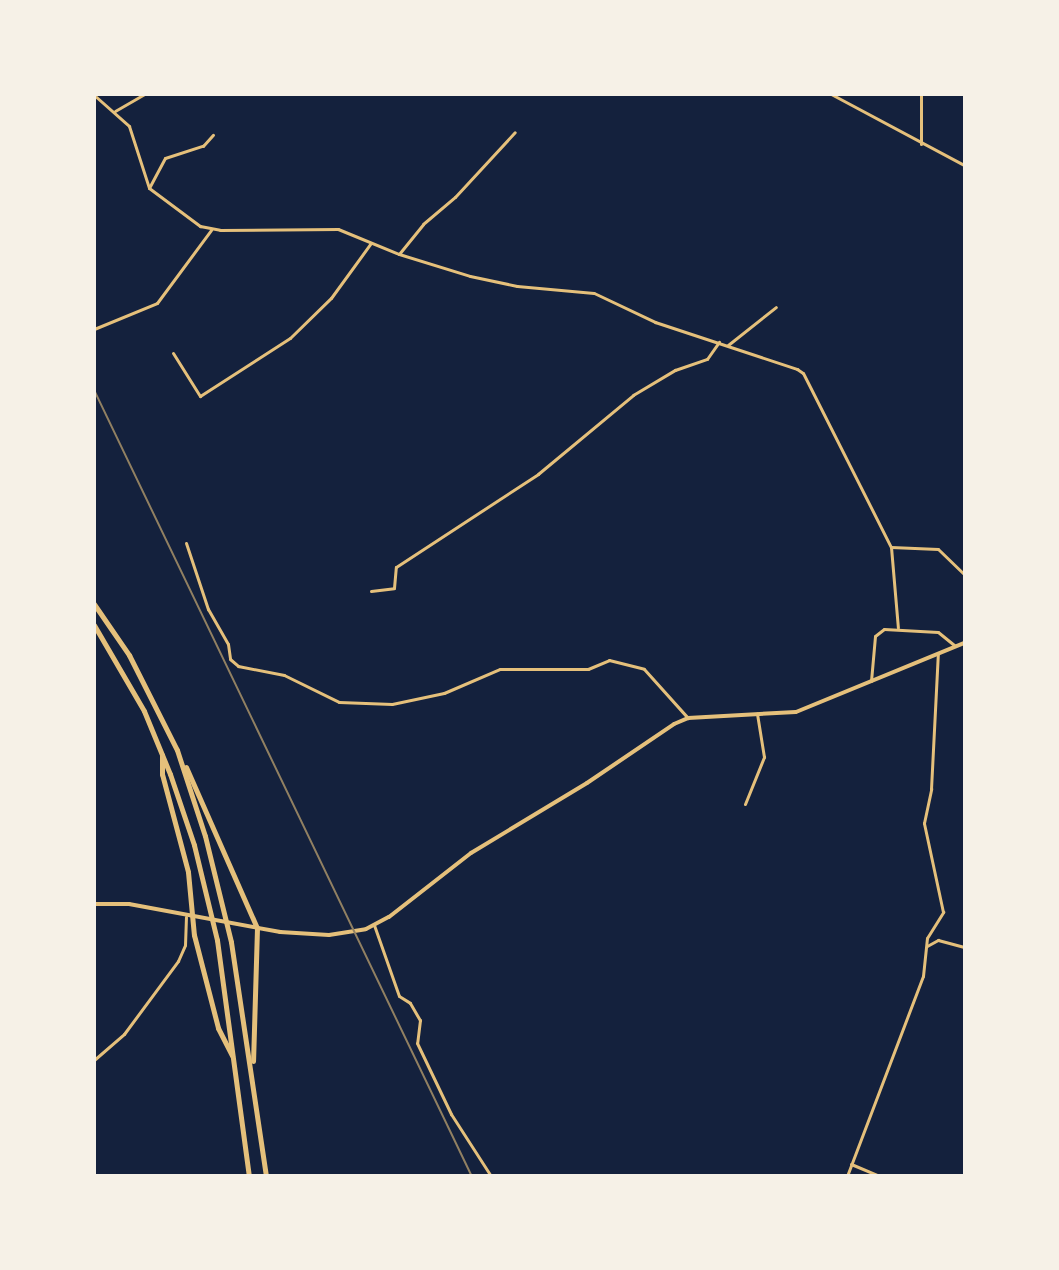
<!DOCTYPE html>
<style>
body{margin:0}
#map{position:relative;width:1059px;height:1270px;overflow:hidden;background:#14213d;font-family:"Source Sans 3",sans-serif}
div>[style]{position:absolute}
[style*='--x']{left:calc(var(--x)*1px);top:calc(var(--y)*1px);width:calc(var(--w)*1px);rotate:calc(var(--a)*1deg)}
.minor>*{height:3px;margin:-1.5px;padding:0 1.5px;transform-origin:1.5px;border-radius:1.5px;background:#e5c07b}
.tertiary>*{height:4px;margin:-2px;padding:0 2px;transform-origin:2px;border-radius:2px;background:#e5c07b}
.motorway>*{height:5px;margin:-2.5px;padding:0 2.5px;transform-origin:2.5px;border-radius:2.5px;background:#e5c07b}
.rail>*{height:1.5px;margin:-0.75px;padding:0 0.75px;transform-origin:0.75px;border-radius:0.75px;background:#918062}
span{translate:-50% -50%;white-space:nowrap;text-align:center;line-height:1.15;-webkit-text-stroke:4.5px #f6f1e7;paint-order:stroke}
.frame{position:absolute;inset:0;border:96px solid #f6f1e7;pointer-events:none}
</style>
<div id="map">
<div class="minor">
<i style="--x:831;--y:94;--w:151;--a:28.1"></i>
<i style="--x:921;--y:94;--w:50;--a:90"></i>
<i style="--x:94;--y:95;--w:47;--a:41.5"></i>
<i style="--x:129;--y:126;--w:65;--a:72.1"></i>
<i style="--x:149;--y:188;--w:64;--a:36.7"></i>
<i style="--x:200;--y:226;--w:20;--a:11"></i>
<i style="--x:220;--y:230;--w:118;--a:-0.5"></i>
<i style="--x:338;--y:229;--w:66;--a:22.3"></i>
<i style="--x:399;--y:254;--w:74;--a:17.2"></i>
<i style="--x:470;--y:276;--w:48;--a:12"></i>
<i style="--x:517;--y:286;--w:77;--a:5.2"></i>
<i style="--x:594;--y:293;--w:68;--a:25.4"></i>
<i style="--x:655;--y:322;--w:150;--a:18.3"></i>
<i style="--x:797;--y:369;--w:7;--a:34"></i>
<i style="--x:803;--y:373;--w:195;--a:63.2"></i>
<i style="--x:891;--y:547;--w:47;--a:2.4"></i>
<i style="--x:938;--y:549;--w:36;--a:44"></i>
<i style="--x:115;--y:111;--w:34;--a:-30"></i>
<i style="--x:149;--y:188;--w:34;--a:-62"></i>
<i style="--x:165;--y:158;--w:40;--a:-18"></i>
<i style="--x:203;--y:146;--w:15;--a:-48"></i>
<i style="--x:399;--y:254;--w:38;--a:-51"></i>
<i style="--x:423;--y:224;--w:42;--a:-40.2"></i>
<i style="--x:455;--y:197;--w:88;--a:-47.3"></i>
<i style="--x:94;--y:329;--w:68;--a:-22.4"></i>
<i style="--x:157;--y:303;--w:91;--a:-53.5"></i>
<i style="--x:728;--y:345;--w:61;--a:-38.4"></i>
<i style="--x:173;--y:353;--w:51;--a:57.9"></i>
<i style="--x:200;--y:396;--w:107;--a:-32.8"></i>
<i style="--x:290;--y:338;--w:57;--a:-44.3"></i>
<i style="--x:331;--y:298;--w:68;--a:-54"></i>
<i style="--x:186;--y:543;--w:70;--a:71.6"></i>
<i style="--x:208;--y:609;--w:40;--a:60.3"></i>
<i style="--x:228;--y:644;--w:15;--a:82"></i>
<i style="--x:230;--y:659;--w:11;--a:41"></i>
<i style="--x:238;--y:666;--w:47;--a:11.1"></i>
<i style="--x:284;--y:675;--w:61;--a:26.1"></i>
<i style="--x:339;--y:702;--w:53;--a:2.2"></i>
<i style="--x:392;--y:704;--w:53;--a:-11.9"></i>
<i style="--x:444;--y:693;--w:61;--a:-23.2"></i>
<i style="--x:500;--y:669;--w:88;--a:0"></i>
<i style="--x:588;--y:669;--w:23;--a:-23"></i>
<i style="--x:609;--y:660;--w:36;--a:14"></i>
<i style="--x:644;--y:669;--w:66;--a:48.1"></i>
<i style="--x:891;--y:547;--w:81;--a:85.1"></i>
<i style="--x:371;--y:591;--w:23;--a:-7"></i>
<i style="--x:394;--y:588;--w:21;--a:-85"></i>
<i style="--x:396;--y:567;--w:170;--a:-33.2"></i>
<i style="--x:538;--y:474;--w:124;--a:-39.7"></i>
<i style="--x:633;--y:395;--w:49;--a:-30.8"></i>
<i style="--x:675;--y:370;--w:34;--a:-19"></i>
<i style="--x:707;--y:359;--w:21;--a:-55"></i>
<i style="--x:871;--y:681;--w:45;--a:-84.9"></i>
<i style="--x:875;--y:636;--w:11;--a:-38"></i>
<i style="--x:884;--y:629;--w:54;--a:3.2"></i>
<i style="--x:938;--y:632;--w:21;--a:39"></i>
<i style="--x:745;--y:804;--w:51;--a:-68"></i>
<i style="--x:764;--y:757;--w:44;--a:-99.2"></i>
<i style="--x:374;--y:925;--w:75;--a:70.6"></i>
<i style="--x:399;--y:996;--w:13;--a:32"></i>
<i style="--x:410;--y:1003;--w:20;--a:60"></i>
<i style="--x:420;--y:1020;--w:23;--a:97"></i>
<i style="--x:417;--y:1043;--w:79;--a:64.4"></i>
<i style="--x:451;--y:1114;--w:74;--a:57.2"></i>
<i style="--x:927;--y:946;--w:13;--a:-29"></i>
<i style="--x:938;--y:940;--w:27;--a:15"></i>
<i style="--x:94;--y:1060;--w:40;--a:-41"></i>
<i style="--x:124;--y:1034;--w:91;--a:-53.5"></i>
<i style="--x:178;--y:961;--w:17;--a:-66"></i>
<i style="--x:185;--y:945;--w:28;--a:-88"></i>
<i style="--x:851;--y:1164;--w:30;--a:23"></i>
<i style="--x:847;--y:1176;--w:214;--a:-69.2"></i>
<i style="--x:923;--y:976;--w:38;--a:-84"></i>
<i style="--x:927;--y:938;--w:31;--a:-58"></i>
<i style="--x:943;--y:912;--w:91;--a:-102.1"></i>
<i style="--x:924;--y:823;--w:35;--a:-78"></i>
<i style="--x:931;--y:789;--w:136;--a:-87.1"></i>
</div>
<div class="tertiary">
<i style="--x:94;--y:904;--w:35;--a:0"></i>
<i style="--x:129;--y:904;--w:154;--a:10.5"></i>
<i style="--x:280;--y:932;--w:49;--a:3.5"></i>
<i style="--x:329;--y:935;--w:37;--a:-9"></i>
<i style="--x:366;--y:929;--w:26;--a:-28"></i>
<i style="--x:389;--y:917;--w:104;--a:-38"></i>
<i style="--x:471;--y:853;--w:135;--a:-31.1"></i>
<i style="--x:587;--y:783;--w:105;--a:-34.1"></i>
<i style="--x:674;--y:724;--w:15;--a:-23"></i>
<i style="--x:688;--y:718;--w:108;--a:-3.2"></i>
<i style="--x:796;--y:712;--w:182;--a:-22.3"></i>
</div>
<div class="motorway">
<i style="--x:94;--y:604;--w:62;--a:55.5"></i>
<i style="--x:129;--y:655;--w:106;--a:63.2"></i>
<i style="--x:177;--y:750;--w:90;--a:72"></i>
<i style="--x:205;--y:836;--w:109;--a:76.2"></i>
<i style="--x:231;--y:942;--w:237;--a:81.5"></i>
<i style="--x:94;--y:625;--w:99;--a:59.8"></i>
<i style="--x:144;--y:711;--w:68;--a:67.6"></i>
<i style="--x:170;--y:774;--w:75;--a:71.3"></i>
<i style="--x:194;--y:845;--w:98;--a:76.4"></i>
<i style="--x:217;--y:940;--w:238;--a:82.3"></i>
<i style="--x:162;--y:755;--w:19;--a:90"></i>
<i style="--x:162;--y:774;--w:101;--a:75.1"></i>
<i style="--x:188;--y:872;--w:63;--a:84.6"></i>
<i style="--x:194;--y:935;--w:96;--a:75.5"></i>
<i style="--x:218;--y:1028;--w:31;--a:63"></i>
<i style="--x:186;--y:767;--w:176;--a:66.2"></i>
<i style="--x:257;--y:928;--w:133;--a:91.7"></i>
</div>
<div class="rail">
<i style="--x:94;--y:389;--w:873;--a:64.34"></i>
</div>
<div class="frame"></div>
</div>
